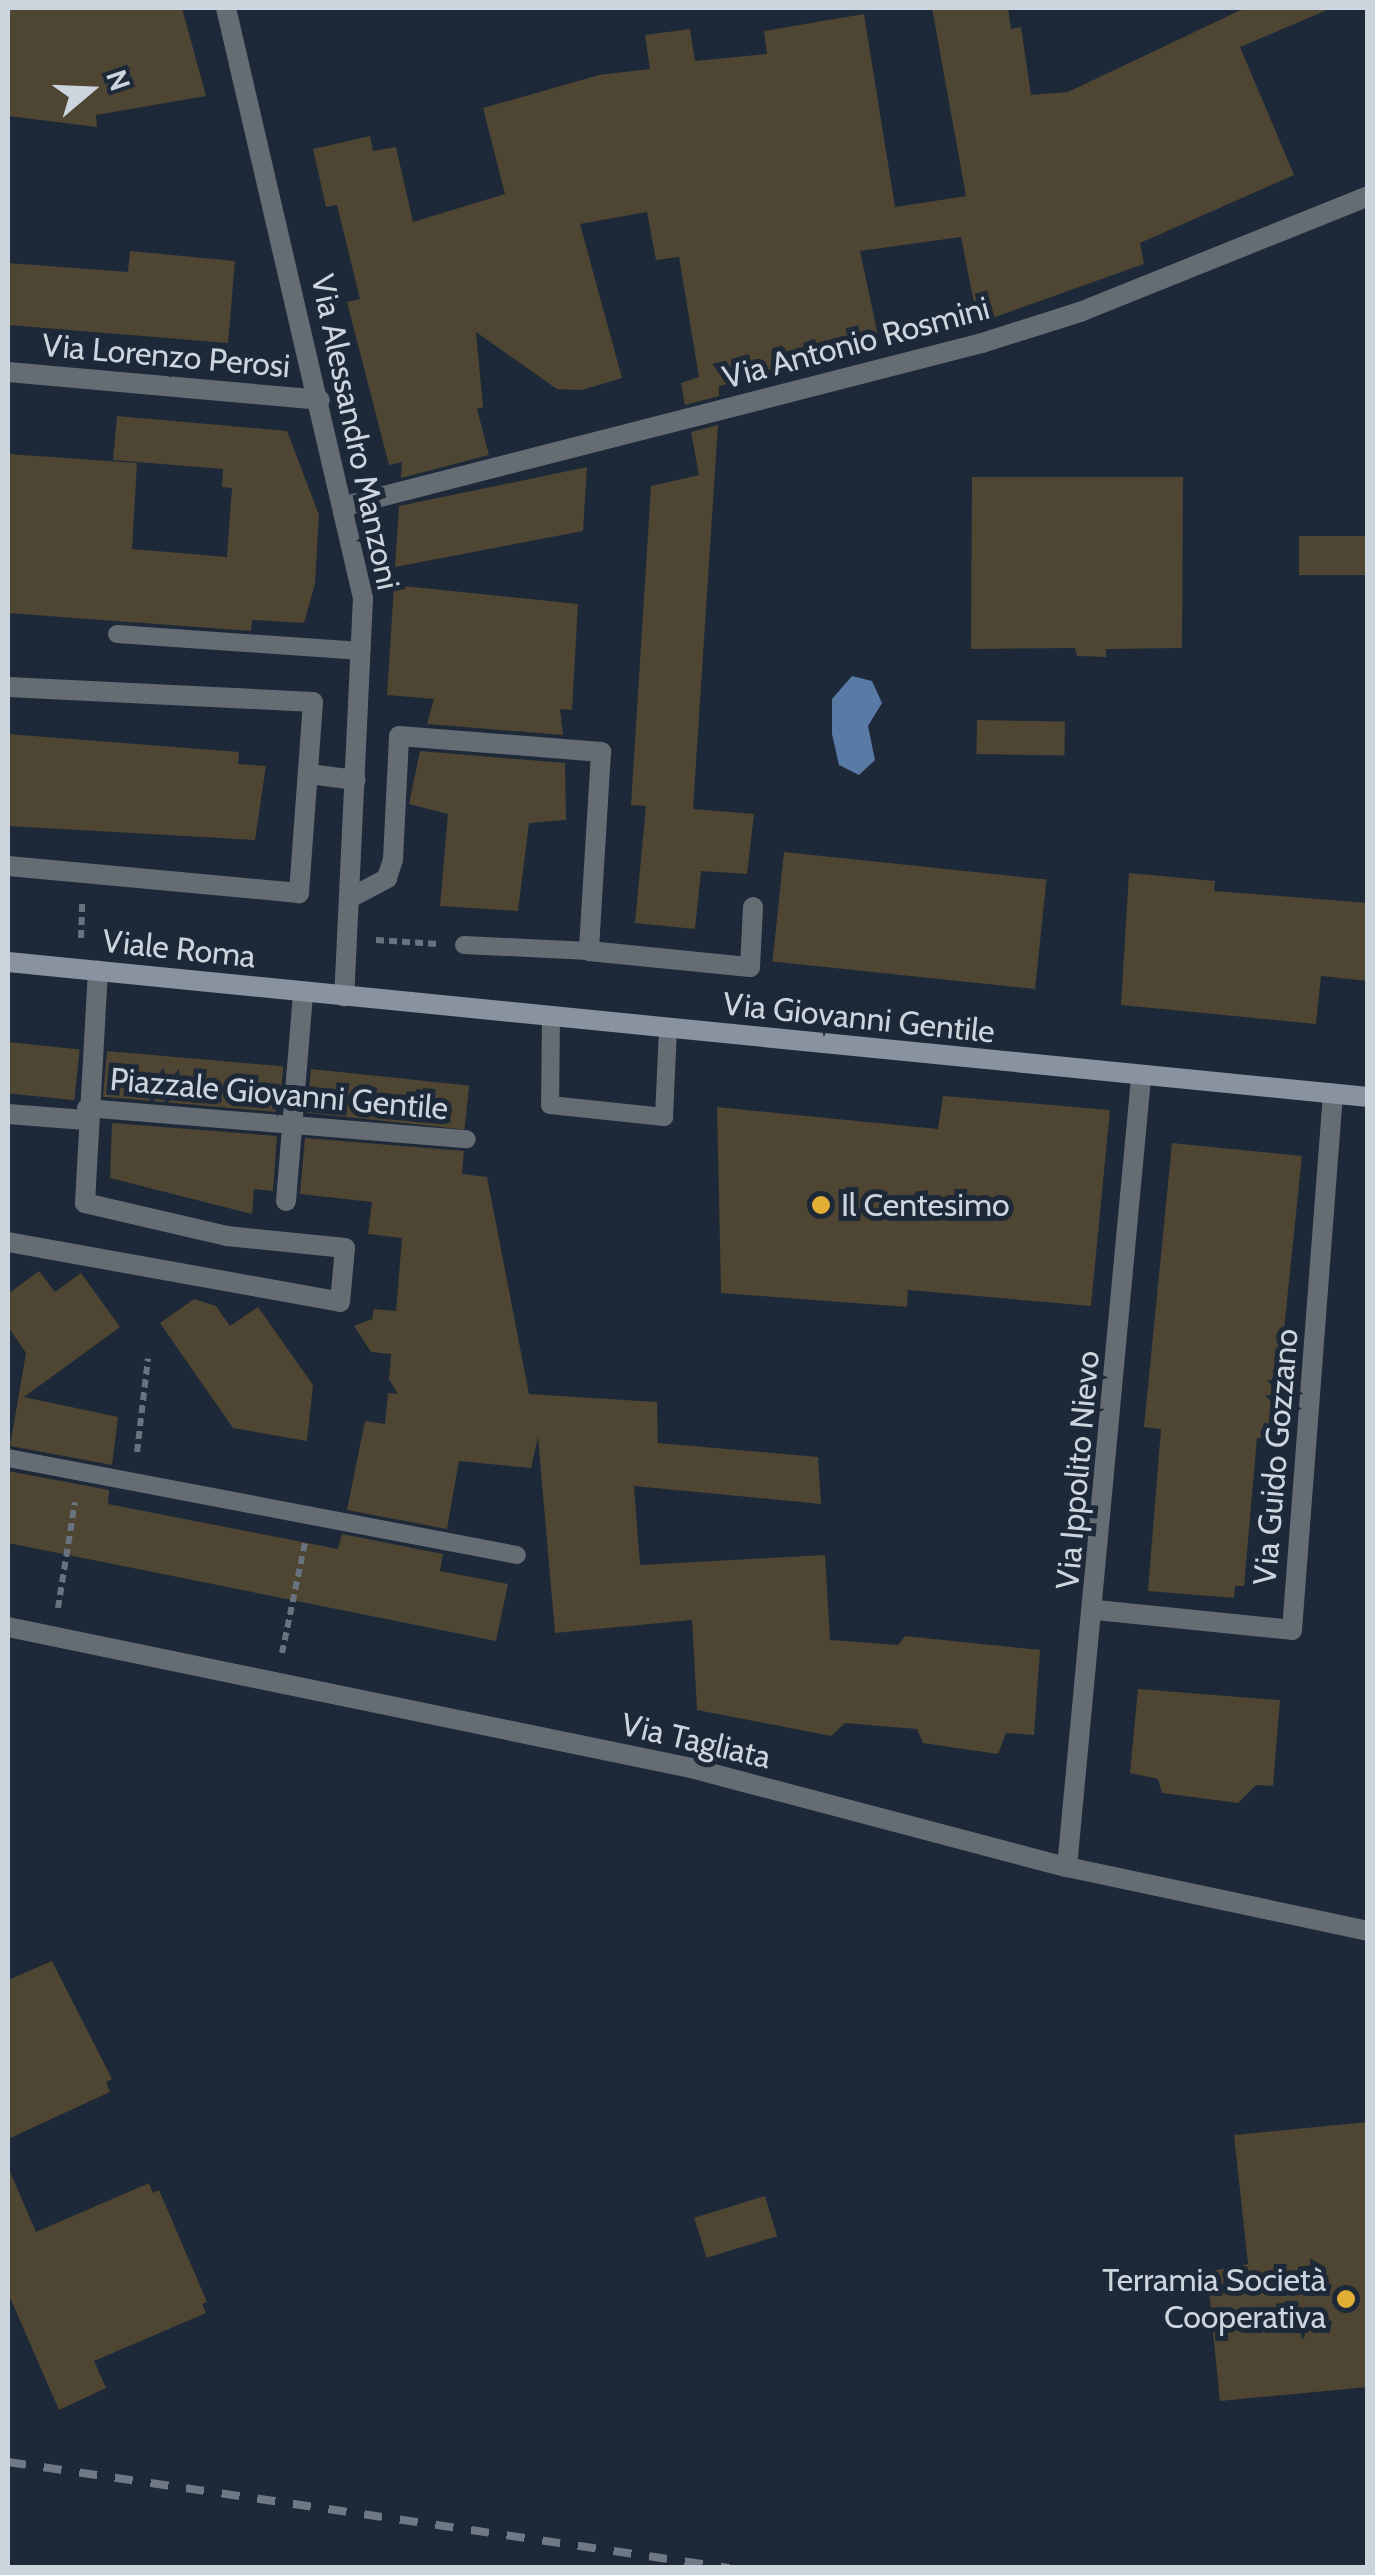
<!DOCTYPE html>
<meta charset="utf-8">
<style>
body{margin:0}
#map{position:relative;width:1375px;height:2575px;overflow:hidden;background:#1d2938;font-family:Cabin,sans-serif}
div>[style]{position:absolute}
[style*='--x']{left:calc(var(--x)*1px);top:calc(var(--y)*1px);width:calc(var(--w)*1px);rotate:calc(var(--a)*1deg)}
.water>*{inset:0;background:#597aa5}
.building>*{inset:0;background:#4e4532;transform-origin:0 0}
.path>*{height:6px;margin-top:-3px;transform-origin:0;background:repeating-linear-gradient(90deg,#68737f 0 8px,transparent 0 13px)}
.service>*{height:18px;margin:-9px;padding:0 9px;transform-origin:9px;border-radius:9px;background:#666c74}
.minor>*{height:20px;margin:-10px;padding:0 10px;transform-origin:10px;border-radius:10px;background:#666c74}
.tertiary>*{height:20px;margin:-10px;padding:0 10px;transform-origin:10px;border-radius:10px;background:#666c74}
.secondary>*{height:20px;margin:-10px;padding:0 10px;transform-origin:10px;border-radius:10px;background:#89939f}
.rail>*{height:8px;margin-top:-4px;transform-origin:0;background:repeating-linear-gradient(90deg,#6f7986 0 18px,transparent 0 36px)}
.dots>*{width:28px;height:28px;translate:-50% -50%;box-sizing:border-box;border:5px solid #1d2938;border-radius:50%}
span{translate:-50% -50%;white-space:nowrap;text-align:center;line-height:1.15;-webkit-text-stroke:10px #1d2938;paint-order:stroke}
.street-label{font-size:32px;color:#ccd4de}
.poi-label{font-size:32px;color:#ccd4de}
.left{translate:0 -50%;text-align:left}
.right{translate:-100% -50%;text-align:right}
.frame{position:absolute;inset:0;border:10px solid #ccd4de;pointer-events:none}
.north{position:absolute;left:40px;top:40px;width:100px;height:100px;-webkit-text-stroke:8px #1d2938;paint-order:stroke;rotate:71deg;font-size:28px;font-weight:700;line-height:40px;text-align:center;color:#ccd4de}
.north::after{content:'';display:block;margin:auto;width:35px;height:45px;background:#ccd4de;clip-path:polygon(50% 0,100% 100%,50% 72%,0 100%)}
</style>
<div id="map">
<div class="water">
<i style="clip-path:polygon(852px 676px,872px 681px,882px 703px,868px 726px,875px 760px,859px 775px,839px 765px,832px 734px,832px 699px)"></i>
</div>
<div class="building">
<i style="clip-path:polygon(8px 8px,182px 8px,206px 96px,96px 115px,97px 127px,8px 116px)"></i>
<i style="clip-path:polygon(932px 8px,1008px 8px,1011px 29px,1021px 27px,1031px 95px,1068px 92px,1245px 8px,1332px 8px,1240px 47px,1294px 175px,1140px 243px,1144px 264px,978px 323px,961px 237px,860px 251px,879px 340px,853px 346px,854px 355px,719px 386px,719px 396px,685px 405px,681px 383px,699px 377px,679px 257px,656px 260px,647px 212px,580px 224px,622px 378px,582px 390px,557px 389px,476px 332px,483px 407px,477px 409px,489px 455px,401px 478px,402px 462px,389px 465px,347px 302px,360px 299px,337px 205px,326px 207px,313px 149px,370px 136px,373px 151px,396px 147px,413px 222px,505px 194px,483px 108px,599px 75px,650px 69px,645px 35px,690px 29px,695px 61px,767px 54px,764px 31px,864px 14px,895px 207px,966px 196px)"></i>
<i style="clip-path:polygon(130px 251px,235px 261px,228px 343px,8px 325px,8px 263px,128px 272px)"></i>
<i style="clip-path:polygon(117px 416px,287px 431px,319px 515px,315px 584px,304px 623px,252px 620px,251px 631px,8px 613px,8px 454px,137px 463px,132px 549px,227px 557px,232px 488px,222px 487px,223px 469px,113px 460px)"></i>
<i style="clip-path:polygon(718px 425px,693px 809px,754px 814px,747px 874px,701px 871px,695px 929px,635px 923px,646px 806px,631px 805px,651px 486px,699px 475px,691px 432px)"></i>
<i style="clip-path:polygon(587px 467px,583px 531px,395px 567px,399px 506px)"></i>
<i style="clip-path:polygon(972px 477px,1183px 477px,1182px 648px,1106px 649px,1106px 657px,1077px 656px,1075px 648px,971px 649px)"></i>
<i style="left:1368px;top:536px;width:39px;height:69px;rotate:90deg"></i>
<i style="clip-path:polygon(394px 585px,578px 604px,572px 710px,560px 709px,563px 735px,427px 724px,434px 699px,387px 695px)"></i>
<i style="left:977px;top:720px;width:88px;height:34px;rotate:1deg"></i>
<i style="clip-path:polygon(8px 734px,239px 752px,238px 764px,266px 766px,255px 840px,8px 826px)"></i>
<i style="clip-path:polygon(420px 751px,565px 763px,566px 820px,529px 823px,518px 911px,440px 906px,448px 814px,409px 804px)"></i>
<i style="left:784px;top:852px;width:264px;height:110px;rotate:6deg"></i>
<i style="clip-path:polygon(1129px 873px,1215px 881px,1214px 891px,1368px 903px,1368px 981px,1321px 976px,1316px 1024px,1121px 1005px)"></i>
<i style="left:8px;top:1042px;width:72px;height:51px;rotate:6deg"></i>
<i style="left:107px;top:1051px;width:177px;height:46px;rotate:5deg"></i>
<i style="left:311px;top:1069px;width:159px;height:44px;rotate:6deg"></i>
<i style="clip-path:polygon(943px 1096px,1110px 1110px,1091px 1306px,908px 1290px,907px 1307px,721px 1293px,717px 1107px,938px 1129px)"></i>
<i style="clip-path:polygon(112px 1123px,277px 1136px,273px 1191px,254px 1189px,252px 1214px,110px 1178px)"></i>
<i style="clip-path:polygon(305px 1138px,464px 1151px,462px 1174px,487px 1177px,529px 1394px,657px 1402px,658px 1443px,818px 1457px,821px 1504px,634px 1486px,640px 1565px,825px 1555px,830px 1640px,898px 1645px,905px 1636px,1040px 1650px,1034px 1735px,1006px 1733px,998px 1754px,923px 1743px,917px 1729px,845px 1723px,831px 1736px,697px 1710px,692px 1620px,555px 1633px,538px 1437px,531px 1468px,459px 1461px,447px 1529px,347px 1510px,365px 1421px,385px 1424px,388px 1393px,398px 1394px,389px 1379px,391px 1354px,371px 1352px,354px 1326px,372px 1319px,374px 1309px,396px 1311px,402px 1238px,368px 1234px,372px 1202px,300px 1194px)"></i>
<i style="clip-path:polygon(1172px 1143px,1302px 1156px,1279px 1378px,1272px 1378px,1268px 1439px,1257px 1438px,1244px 1586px,1235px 1586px,1234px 1598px,1148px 1591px,1161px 1429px,1144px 1427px)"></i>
<i style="clip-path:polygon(39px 1271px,55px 1292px,81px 1273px,120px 1327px,24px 1397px,118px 1417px,112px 1465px,10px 1446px,26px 1353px,8px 1327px,8px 1294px)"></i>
<i style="clip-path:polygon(194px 1299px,216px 1306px,230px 1326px,258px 1307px,313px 1385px,307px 1441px,233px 1428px,160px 1323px)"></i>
<i style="clip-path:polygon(8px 1471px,109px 1490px,108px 1504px,338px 1549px,342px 1534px,443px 1554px,440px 1571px,508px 1584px,496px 1641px,8px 1543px)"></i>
<i style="clip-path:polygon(1138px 1689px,1280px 1700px,1273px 1786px,1256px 1785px,1238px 1803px,1162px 1793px,1158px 1779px,1130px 1773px)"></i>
<i style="clip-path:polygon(52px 1961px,112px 2079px,106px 2082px,110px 2092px,8px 2139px,8px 1980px)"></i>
<i style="clip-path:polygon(1368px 2122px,1368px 2387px,1220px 2401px,1207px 2272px,1248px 2264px,1234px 2135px)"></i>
<i style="clip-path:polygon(8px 2167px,36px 2232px,149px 2183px,153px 2193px,159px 2190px,207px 2302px,202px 2304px,206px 2313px,94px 2361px,106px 2388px,59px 2410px,8px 2293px)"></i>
<i style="left:765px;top:2196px;width:42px;height:74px;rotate:73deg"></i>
</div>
<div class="path">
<i style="--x:81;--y:938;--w:38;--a:-88"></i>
<i style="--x:376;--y:940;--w:62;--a:3.7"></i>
<i style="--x:137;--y:1452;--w:94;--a:-83.3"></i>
<i style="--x:58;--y:1608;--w:107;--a:-80.9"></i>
<i style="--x:282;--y:1653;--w:112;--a:-78.2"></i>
</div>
<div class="service">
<i style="--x:117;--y:634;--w:245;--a:4"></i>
<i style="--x:464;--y:945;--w:125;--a:2.7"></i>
<i style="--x:551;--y:1016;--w:89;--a:90.6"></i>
<i style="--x:550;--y:1105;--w:115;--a:6"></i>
<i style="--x:664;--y:1117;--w:89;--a:-87.4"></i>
<i style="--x:86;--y:1108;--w:382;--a:4.7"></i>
<i style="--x:8;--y:1458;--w:518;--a:10.79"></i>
</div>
<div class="minor">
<i style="--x:226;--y:8;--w:606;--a:76.93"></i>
<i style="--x:363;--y:598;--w:399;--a:92.7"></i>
<i style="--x:8;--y:372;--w:313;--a:5.1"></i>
<i style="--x:345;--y:506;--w:658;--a:-14.35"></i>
<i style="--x:982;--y:343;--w:103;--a:-17.6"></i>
<i style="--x:1080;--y:312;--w:310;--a:-21.9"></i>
<i style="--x:8;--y:687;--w:305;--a:2.8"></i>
<i style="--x:313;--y:702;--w:192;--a:94.2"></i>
<i style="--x:299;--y:893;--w:292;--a:-174.7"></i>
<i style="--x:309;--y:774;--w:47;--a:7.3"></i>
<i style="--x:352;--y:897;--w:40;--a:-28"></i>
<i style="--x:387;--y:878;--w:19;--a:-72"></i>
<i style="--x:393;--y:860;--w:124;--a:-87.2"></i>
<i style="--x:399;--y:736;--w:203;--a:4.5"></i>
<i style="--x:601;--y:752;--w:199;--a:93.5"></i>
<i style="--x:589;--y:951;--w:162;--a:5.7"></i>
<i style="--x:750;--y:967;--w:60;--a:-87.1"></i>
<i style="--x:8;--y:1114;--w:77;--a:4.5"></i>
<i style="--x:286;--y:1201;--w:210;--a:-85.3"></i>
<i style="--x:8;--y:1242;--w:337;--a:10.2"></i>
<i style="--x:340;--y:1302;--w:54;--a:-84.7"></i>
<i style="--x:345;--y:1248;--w:119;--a:-174.2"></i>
<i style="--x:227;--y:1236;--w:146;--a:-166.9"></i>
<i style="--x:85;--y:1203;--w:233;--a:-86.8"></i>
<i style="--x:1096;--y:1610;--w:197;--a:5.8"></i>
<i style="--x:1292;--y:1630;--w:538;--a:-85.63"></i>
<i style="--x:1067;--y:1867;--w:792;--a:-84.64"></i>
</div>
<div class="tertiary">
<i style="--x:8;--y:1627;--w:697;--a:11.66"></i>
<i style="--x:691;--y:1768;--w:389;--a:14.8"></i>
<i style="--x:1067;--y:1867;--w:308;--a:12"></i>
</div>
<div class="secondary">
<i style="--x:8;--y:962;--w:1367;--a:5.67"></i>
</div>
<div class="rail">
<i style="--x:8;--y:2462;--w:729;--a:8.36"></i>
</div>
<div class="dots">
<i style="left:821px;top:1205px;background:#e1af34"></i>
<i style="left:1346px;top:2299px;background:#e1af34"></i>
</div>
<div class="street-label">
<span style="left:856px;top:343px;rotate:-15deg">Via Antonio Rosmini</span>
<span style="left:166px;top:356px;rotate:5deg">Via Lorenzo Perosi</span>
<span style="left:355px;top:432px;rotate:78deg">Via Alessandro Manzoni</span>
<span style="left:179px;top:949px;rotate:6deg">Viale Roma</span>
<span style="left:859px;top:1018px;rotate:6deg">Via Giovanni Gentile</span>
<span style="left:279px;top:1094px;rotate:5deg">Piazzale Giovanni Gentile</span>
<span style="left:1276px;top:1457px;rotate:-85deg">Via Guido Gozzano</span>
<span style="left:1078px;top:1470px;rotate:-85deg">Via Ippolito Nievo</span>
<span style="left:696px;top:1741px;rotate:13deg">Via Tagliata</span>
</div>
<div class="poi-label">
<span class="left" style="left:841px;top:1205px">Il Centesimo</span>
<span class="right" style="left:1326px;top:2299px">Terramia Società<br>Cooperativa</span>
</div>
<div class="frame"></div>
<div class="north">N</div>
</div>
